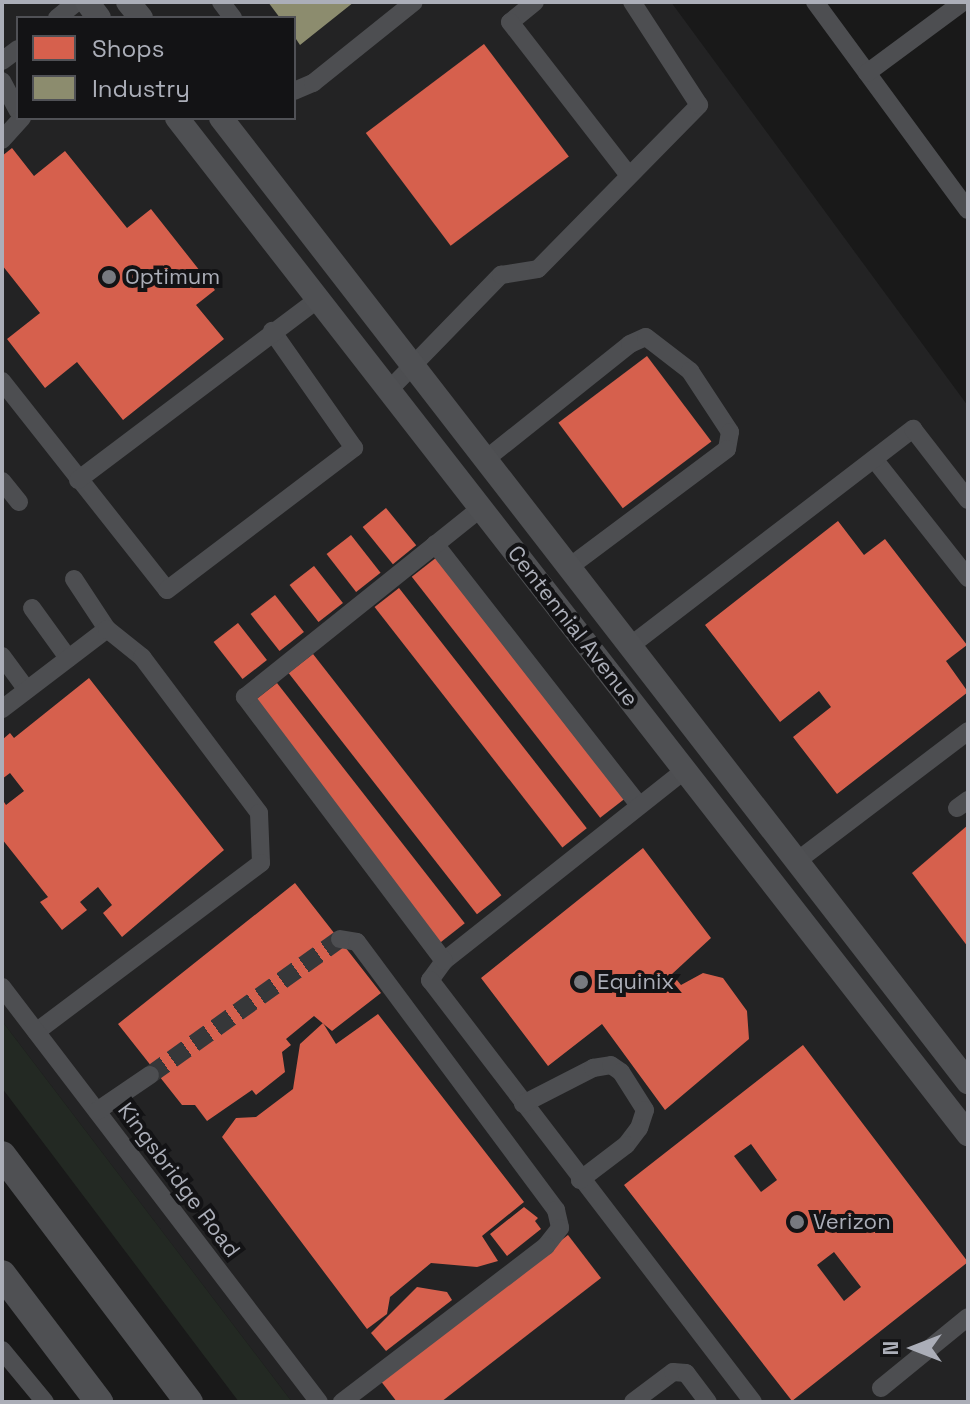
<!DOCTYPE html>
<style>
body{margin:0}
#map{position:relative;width:970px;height:1404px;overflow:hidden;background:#191919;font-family:"Space Grotesk",sans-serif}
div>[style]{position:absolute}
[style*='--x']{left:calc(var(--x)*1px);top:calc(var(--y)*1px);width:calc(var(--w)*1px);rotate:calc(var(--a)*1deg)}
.built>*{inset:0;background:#232324}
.green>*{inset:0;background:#232923}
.shops>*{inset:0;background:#d6604d;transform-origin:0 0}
.industry>*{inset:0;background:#8c8c6e}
.minor-tunnel>*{height:18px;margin-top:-9px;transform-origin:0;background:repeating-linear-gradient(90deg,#363739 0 18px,transparent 0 27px)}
.minor>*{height:18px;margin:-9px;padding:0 9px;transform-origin:9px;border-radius:9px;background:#4d4e51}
.major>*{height:24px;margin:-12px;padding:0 12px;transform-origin:12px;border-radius:12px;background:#4f5053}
.highway>*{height:28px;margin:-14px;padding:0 14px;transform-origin:14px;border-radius:14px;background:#4f5053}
.dots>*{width:22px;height:22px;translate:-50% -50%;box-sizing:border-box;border:4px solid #131315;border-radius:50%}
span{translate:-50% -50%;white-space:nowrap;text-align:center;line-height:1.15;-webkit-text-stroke:8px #131315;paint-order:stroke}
.poi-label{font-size:22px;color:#abaeb8}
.left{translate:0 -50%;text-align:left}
.street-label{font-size:22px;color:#abaeb8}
.frame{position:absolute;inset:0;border:4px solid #abaeb8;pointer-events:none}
.legend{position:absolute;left:16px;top:16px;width:280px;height:104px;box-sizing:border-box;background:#131315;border:2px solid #505156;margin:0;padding:10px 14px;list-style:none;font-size:24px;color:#abaeb8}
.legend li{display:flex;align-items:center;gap:16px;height:40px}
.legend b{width:40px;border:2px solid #505156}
.north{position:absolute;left:874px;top:1308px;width:80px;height:80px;-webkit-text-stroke:6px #131315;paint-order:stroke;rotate:270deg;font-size:22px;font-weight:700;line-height:32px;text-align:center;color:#abaeb8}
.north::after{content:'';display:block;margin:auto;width:28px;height:36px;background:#abaeb8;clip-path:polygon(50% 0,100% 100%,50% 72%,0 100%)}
</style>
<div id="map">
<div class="built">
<i style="clip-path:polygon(evenodd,2px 2px,671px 2px,968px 406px,968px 1402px,292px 1402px,2px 1021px,2px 2px,18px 18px,294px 18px,294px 118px,18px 118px,18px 18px)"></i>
</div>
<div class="green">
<i style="clip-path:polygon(2px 1021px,292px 1402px,239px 1402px,2px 1088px)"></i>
</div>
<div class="shops">
<i style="left:484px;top:44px;width:141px;height:148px;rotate:53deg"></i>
<i style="clip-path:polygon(12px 148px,34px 176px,65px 151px,127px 228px,151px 209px,215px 290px,196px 305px,224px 339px,123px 420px,77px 362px,45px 388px,7px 339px,40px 313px,2px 265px,2px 156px)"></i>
<i style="left:647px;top:356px;width:107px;height:111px;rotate:53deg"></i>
<i style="left:386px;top:508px;width:48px;height:30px;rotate:51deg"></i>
<i style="clip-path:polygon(838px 521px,864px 555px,885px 539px,967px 645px,946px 661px,968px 692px,837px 794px,793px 737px,831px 707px,819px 691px,780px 722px,705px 625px)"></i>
<i style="left:351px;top:535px;width:48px;height:31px;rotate:52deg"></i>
<i style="left:437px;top:557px;width:306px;height:32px;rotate:52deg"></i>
<i style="left:314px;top:566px;width:47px;height:31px;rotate:52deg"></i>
<i style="left:399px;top:588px;width:305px;height:31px;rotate:52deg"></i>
<i style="left:275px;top:595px;width:47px;height:31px;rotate:52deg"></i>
<i style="left:238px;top:623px;width:47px;height:31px;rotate:52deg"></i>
<i style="left:313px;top:654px;width:306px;height:31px;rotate:52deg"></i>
<i style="clip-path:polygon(89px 678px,224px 850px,122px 937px,103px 913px,112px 905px,98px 887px,80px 902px,87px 910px,62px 930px,40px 902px,48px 897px,2px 839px,2px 799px,6px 805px,24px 791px,10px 773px,2px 779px,2px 740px,10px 733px,14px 738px)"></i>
<i style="left:277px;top:683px;width:305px;height:31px;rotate:52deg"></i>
<i style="clip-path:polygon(968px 825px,968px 947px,912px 873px)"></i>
<i style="clip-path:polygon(643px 848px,711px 938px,672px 974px,681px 985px,703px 973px,723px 978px,747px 1011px,749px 1039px,665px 1110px,602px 1024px,548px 1066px,481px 978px)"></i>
<i style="clip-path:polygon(295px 883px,381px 993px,332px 1031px,314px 1016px,286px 1039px,291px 1045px,282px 1052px,285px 1072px,256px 1095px,252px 1090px,207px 1121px,195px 1105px,182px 1105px,118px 1024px)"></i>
<i style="clip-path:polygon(378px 1014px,524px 1202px,482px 1236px,498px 1261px,477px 1267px,431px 1263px,390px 1297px,387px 1314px,367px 1329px,222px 1137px,236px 1118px,256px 1117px,293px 1089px,300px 1044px,323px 1023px,336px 1044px)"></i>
<i style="clip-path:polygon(evenodd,803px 1045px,968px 1262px,792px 1401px,624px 1185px,803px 1045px,751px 1144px,777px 1180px,761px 1192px,734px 1156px,751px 1144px,803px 1045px,834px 1252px,861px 1287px,844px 1301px,817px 1265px,834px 1252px)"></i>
<i style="clip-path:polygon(524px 1207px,538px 1218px,535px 1221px,541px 1229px,507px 1256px,490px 1234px)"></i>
<i style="clip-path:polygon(568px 1235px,601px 1278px,441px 1402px,397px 1402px,380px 1380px)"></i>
<i style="clip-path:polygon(417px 1287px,447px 1292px,452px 1300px,386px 1351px,371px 1333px)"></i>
</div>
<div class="industry">
<i style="clip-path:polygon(268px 2px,354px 2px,300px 45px,294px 36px,294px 18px,280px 18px)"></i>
</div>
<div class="minor-tunnel">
<i style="--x:150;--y:1075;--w:234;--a:-35.6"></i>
</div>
<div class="minor">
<i style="--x:221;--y:2;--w:20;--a:53"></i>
<i style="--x:535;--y:2;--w:32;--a:141"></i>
<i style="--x:510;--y:22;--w:192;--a:52.2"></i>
<i style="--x:815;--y:2;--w:258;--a:53.7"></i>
<i style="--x:57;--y:18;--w:26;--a:-39"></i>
<i style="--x:2;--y:61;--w:20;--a:-37"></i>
<i style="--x:867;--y:73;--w:119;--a:-36.5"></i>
<i style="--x:2;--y:81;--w:34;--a:62"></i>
<i style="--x:294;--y:91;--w:21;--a:-23"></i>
<i style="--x:313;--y:83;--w:129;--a:-38.7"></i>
<i style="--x:2;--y:140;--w:30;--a:-48"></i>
<i style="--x:2;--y:381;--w:266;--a:51.7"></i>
<i style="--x:167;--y:590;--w:235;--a:-37.2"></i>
<i style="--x:354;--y:448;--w:143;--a:-125"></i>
<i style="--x:389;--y:390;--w:161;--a:-45.8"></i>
<i style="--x:501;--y:275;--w:37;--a:-9"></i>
<i style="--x:538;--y:269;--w:230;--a:-45.5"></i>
<i style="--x:699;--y:105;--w:123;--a:-123"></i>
<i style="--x:486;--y:459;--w:184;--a:-38.6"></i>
<i style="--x:630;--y:344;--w:17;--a:-24"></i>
<i style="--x:646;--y:337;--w:56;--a:37.7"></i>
<i style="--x:690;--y:371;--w:73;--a:56.7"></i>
<i style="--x:730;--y:432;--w:17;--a:100"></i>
<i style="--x:727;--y:449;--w:197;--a:143.2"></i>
<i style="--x:874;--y:459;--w:152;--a:51.7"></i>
<i style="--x:78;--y:480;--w:301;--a:-37"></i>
<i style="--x:2;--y:481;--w:27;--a:51"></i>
<i style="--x:435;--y:544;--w:331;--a:52"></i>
<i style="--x:74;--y:579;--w:60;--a:56.6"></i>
<i style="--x:32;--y:608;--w:62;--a:54.2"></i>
<i style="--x:630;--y:646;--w:357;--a:-37.5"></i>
<i style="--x:913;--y:429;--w:90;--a:52.2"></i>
<i style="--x:2;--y:656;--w:42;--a:53.7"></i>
<i style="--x:2;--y:709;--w:132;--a:-37.3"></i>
<i style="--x:107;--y:629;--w:45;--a:38.7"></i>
<i style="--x:142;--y:657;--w:195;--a:53.1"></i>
<i style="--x:259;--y:813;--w:50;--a:87.7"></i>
<i style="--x:261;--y:863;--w:281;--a:143.1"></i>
<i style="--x:685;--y:770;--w:308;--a:141.6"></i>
<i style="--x:444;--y:961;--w:24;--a:126"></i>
<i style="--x:430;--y:980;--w:531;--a:52.57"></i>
<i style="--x:957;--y:808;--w:14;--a:-36"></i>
<i style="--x:797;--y:861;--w:215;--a:-37.2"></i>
<i style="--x:340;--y:939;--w:17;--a:10"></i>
<i style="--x:357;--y:942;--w:334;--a:53.4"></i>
<i style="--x:556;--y:1210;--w:18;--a:77"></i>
<i style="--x:560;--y:1228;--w:23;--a:128"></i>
<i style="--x:546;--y:1246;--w:257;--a:142.6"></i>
<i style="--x:444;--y:961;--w:331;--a:-127"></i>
<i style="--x:245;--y:697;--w:302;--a:-38.7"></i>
<i style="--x:2;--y:987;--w:522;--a:52.63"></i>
<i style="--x:523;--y:1104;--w:79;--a:-27.2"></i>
<i style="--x:593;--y:1068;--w:18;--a:-9"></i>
<i style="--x:611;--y:1065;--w:12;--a:35"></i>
<i style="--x:621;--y:1072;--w:45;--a:57.7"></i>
<i style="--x:645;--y:1110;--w:19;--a:108"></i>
<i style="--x:639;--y:1128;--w:21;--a:127"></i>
<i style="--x:626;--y:1145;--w:58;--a:142.7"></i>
<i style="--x:97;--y:1111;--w:64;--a:-34.2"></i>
<i style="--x:2;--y:1350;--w:67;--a:50.4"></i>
<i style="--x:881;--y:1388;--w:112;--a:-39.2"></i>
<i style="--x:633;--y:1402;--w:50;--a:-36.9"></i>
<i style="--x:673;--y:1372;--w:13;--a:4"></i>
<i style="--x:686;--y:1373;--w:36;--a:53"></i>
</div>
<div class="major">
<i style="--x:87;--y:2;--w:20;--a:53"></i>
<i style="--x:128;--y:2;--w:21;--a:51"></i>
<i style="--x:177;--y:118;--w:1288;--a:52.1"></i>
<i style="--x:221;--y:118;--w:1220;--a:52.23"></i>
</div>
<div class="highway">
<i style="--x:2;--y:1155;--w:310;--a:52.9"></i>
<i style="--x:2;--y:1274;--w:161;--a:52.8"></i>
</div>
<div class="dots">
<i style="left:109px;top:277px;background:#787a80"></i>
<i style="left:581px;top:982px;background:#787a80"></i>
<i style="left:797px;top:1222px;background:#787a80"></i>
</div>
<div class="poi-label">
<span class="left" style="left:125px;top:277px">Optimum</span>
<span class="left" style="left:597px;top:982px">Equinix</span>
<span class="left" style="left:813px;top:1222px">Verizon</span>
</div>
<div class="street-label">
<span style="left:573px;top:626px;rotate:52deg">Centennial Avenue</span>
<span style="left:179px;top:1180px;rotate:53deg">Kingsbridge Road</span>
</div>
<div class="frame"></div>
<ul class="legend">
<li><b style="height:22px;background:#d6604d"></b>Shops</li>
<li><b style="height:22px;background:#8c8c6e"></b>Industry</li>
</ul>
<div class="north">N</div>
</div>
